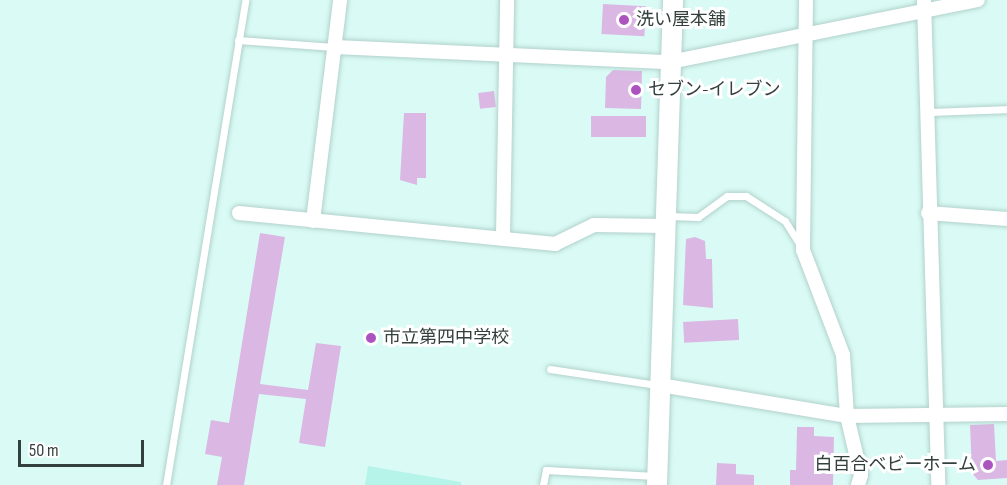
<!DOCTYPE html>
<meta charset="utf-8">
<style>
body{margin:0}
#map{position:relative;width:1007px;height:485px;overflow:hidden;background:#dafbf5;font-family:"Sofia Sans Condensed","Noto Sans JP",sans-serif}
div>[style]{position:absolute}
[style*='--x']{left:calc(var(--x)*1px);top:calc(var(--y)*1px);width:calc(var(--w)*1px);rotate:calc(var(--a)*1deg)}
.green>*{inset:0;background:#b6f3e9}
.building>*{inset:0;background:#dbb7e3;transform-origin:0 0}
.roads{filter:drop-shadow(0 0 2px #b2d1cc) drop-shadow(0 0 2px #b2d1cc)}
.lane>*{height:7px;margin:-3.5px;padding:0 3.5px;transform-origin:3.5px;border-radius:3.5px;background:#fff}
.street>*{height:14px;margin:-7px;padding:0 7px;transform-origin:7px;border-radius:7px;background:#fff}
.secondary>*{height:20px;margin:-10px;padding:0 10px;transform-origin:10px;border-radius:10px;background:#fff}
.dots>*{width:16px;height:16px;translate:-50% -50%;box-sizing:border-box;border:3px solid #fff;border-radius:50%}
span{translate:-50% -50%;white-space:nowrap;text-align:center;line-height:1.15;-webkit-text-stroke:6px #fff;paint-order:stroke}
.poi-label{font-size:18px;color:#33403d}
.left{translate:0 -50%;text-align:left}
.right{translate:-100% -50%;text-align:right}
.scale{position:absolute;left:18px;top:440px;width:126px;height:27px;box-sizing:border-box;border:3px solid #33403d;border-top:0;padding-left:8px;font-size:18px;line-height:21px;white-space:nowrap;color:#33403d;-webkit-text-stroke:4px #fff;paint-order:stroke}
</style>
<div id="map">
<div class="green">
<i style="clip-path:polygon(368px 466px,461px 482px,461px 485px,365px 485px)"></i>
</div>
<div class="building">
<i style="left:603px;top:4px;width:43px;height:30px;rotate:3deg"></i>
<i style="clip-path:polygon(613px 70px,642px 71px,641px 109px,605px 108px,606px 77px)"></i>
<i style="left:494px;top:91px;width:16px;height:16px;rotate:83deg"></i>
<i style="clip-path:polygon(404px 113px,426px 113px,426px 178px,417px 178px,417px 185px,400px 180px)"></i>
<i style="left:591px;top:116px;width:55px;height:21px"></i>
<i style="clip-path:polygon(260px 233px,285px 237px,260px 384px,308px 390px,316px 343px,341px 346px,325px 447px,299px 443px,306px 399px,259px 394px,244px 485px,217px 485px,222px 457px,205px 454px,211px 420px,229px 423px)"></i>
<i style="clip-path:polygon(695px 237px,705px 241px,706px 259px,712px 259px,713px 308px,683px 305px,686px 239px)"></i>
<i style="left:738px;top:319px;width:21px;height:55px;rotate:87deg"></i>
<i style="clip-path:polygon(994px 424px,996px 461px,1007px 460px,1007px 478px,978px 480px,972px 473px,970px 425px)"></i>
<i style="clip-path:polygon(797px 427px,814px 427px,814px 436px,834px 437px,833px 485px,790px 485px,790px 470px,796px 470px)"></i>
<i style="clip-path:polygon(717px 463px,736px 464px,736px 474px,754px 475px,754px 485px,716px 485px)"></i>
</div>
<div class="roads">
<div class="lane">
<i style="--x:238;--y:40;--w:96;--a:4.2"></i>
<i style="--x:926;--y:112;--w:81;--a:-2.1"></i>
<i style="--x:668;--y:216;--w:30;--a:2"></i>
<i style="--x:698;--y:217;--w:36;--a:-36"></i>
<i style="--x:727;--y:196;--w:19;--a:0"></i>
<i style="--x:746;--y:196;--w:46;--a:32.7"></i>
<i style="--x:785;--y:221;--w:28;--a:58"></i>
<i style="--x:550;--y:369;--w:108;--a:8.5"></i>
<i style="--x:166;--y:485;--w:491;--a:-80.7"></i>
<i style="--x:543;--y:485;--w:15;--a:-79"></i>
<i style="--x:546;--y:470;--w:109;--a:3.2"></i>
</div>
<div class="street">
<i style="--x:806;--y:0;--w:250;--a:90.7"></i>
<i style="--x:803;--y:250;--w:112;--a:69.1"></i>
<i style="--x:843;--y:355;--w:61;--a:86.2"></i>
<i style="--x:847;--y:416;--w:61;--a:76.7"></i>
<i style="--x:861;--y:475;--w:10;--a:107"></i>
<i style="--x:924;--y:1;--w:484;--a:88.3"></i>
<i style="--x:335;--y:47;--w:335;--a:2.6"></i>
<i style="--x:670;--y:62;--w:314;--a:-11.4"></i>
<i style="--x:239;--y:213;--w:318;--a:5.6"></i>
<i style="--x:555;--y:244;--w:43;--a:-26"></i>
<i style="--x:594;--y:225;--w:71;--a:0.8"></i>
<i style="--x:928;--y:213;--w:79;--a:4.3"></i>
<i style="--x:313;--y:221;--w:223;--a:-83"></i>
<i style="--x:503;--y:237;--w:237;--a:-89"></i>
<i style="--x:660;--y:385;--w:190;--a:9.4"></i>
<i style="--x:847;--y:416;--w:160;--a:-0.7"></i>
</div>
<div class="secondary">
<i style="--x:657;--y:485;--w:485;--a:-88.1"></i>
</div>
</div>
<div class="dots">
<i style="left:624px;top:20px;background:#ac53bf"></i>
<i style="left:636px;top:90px;background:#ac53bf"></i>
<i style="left:371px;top:338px;background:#ac53bf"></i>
<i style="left:988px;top:465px;background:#ac53bf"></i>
</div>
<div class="poi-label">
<span class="left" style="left:636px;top:20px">洗い屋本舗</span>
<span class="left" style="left:648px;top:90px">セブン-イレブン</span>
<span class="left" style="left:383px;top:338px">市立第四中学校</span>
<span class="right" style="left:976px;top:465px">白百合ベビーホーム</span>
</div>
<div class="scale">50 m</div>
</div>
